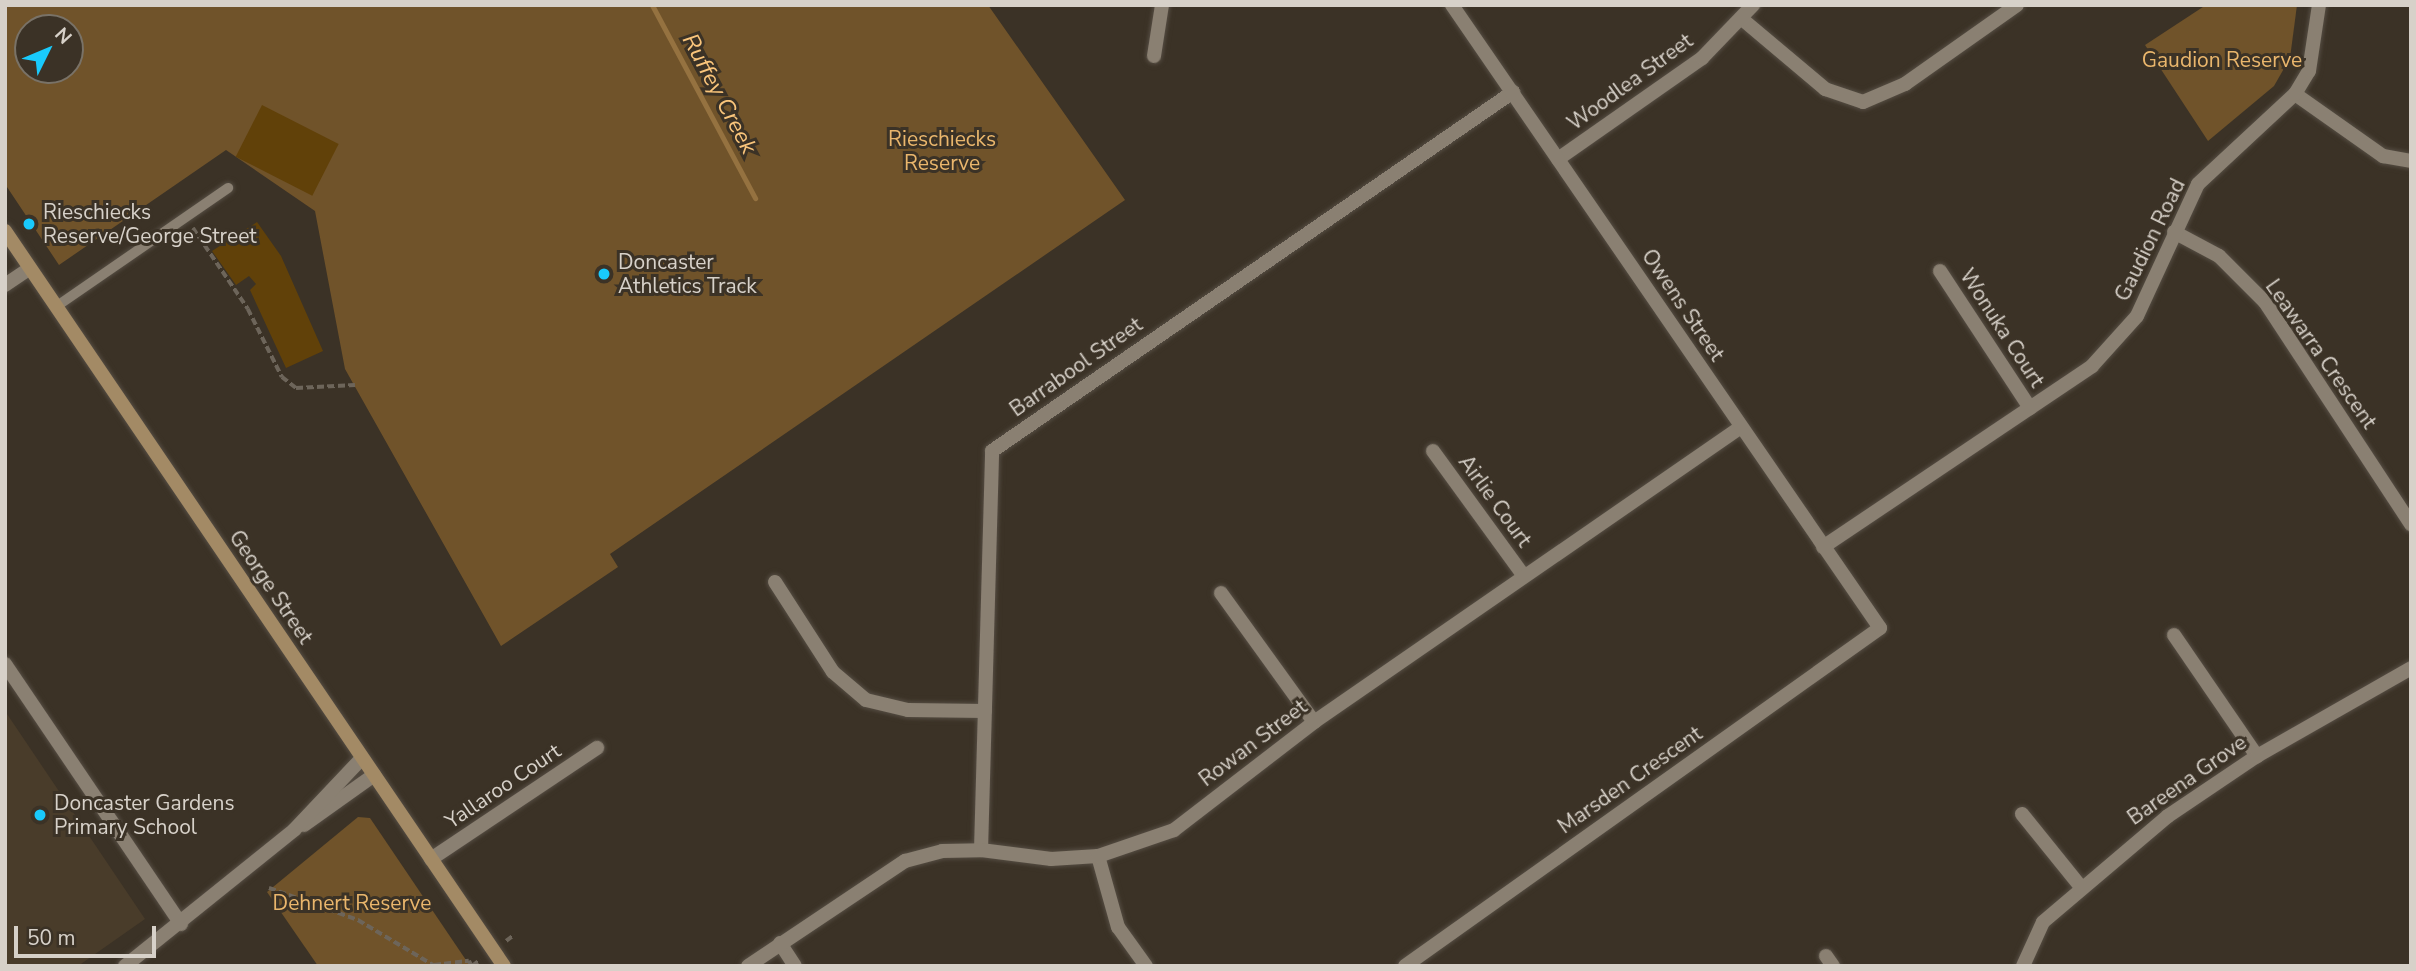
<!DOCTYPE html>
<style>
body{margin:0}
#map{position:relative;width:2416px;height:971px;overflow:hidden;background:#3b3226;font-family:"Nunito Sans",sans-serif}
div>[style]{position:absolute}
[style*='--x']{left:calc(var(--x)*1px);top:calc(var(--y)*1px);width:calc(var(--w)*1px);rotate:calc(var(--a)*1deg)}
.built>*{inset:0;background:#493c2a}
.green>*{inset:0;background:#70532a}
.stream>*{height:5px;margin:-2.5px;padding:0 2.5px;transform-origin:2.5px;border-radius:2.5px;background:#957240}
.building>*{inset:0;background:#614109;transform-origin:0 0}
.path>*{height:3.5px;margin-top:-1.75px;transform-origin:0;background:repeating-linear-gradient(90deg,#6d655a 0 7px,transparent 0 10.5px)}
.roads{filter:drop-shadow(0 0 2px #554d43) drop-shadow(0 0 2px #554d43)}
.service>*{height:10px;margin:-5px;padding:0 5px;transform-origin:5px;border-radius:5px;background:#8a8072}
.minor>*{height:14px;margin:-7px;padding:0 7px;transform-origin:7px;border-radius:7px;background:#8a8072}
.secondary>*{height:14px;margin:-7px;padding:0 7px;transform-origin:7px;border-radius:7px;background:#a38a65}
.dots>*{width:19px;height:19px;translate:-50% -50%;box-sizing:border-box;border:4px solid #3b3226;border-radius:50%}
span{translate:-50% -50%;white-space:nowrap;text-align:center;line-height:1.15;-webkit-text-stroke:6px #3b3226;paint-order:stroke}
.park-label{font-size:21px;color:#eab66c}
.street-label{font-size:21px;color:#d7d1c9}
.poi-label{font-size:21px;color:#d7d1c9}
.left{translate:0 -50%;text-align:left}
.water-label{font-size:23px;color:#fac57b;font-style:italic}
.frame{position:absolute;inset:0;border:7px solid #d7d1c9;pointer-events:none}
.north{position:absolute;left:14px;top:14px;width:70px;height:70px;box-sizing:border-box;background:#3b3226;border:2px solid #797267;border-radius:50%;rotate:47deg;font-size:19px;font-weight:700;line-height:28px;text-align:center;color:#d7d1c9}
.north::after{content:'';display:block;margin:auto;width:24px;height:32px;background:#19cafc;clip-path:polygon(50% 0,100% 100%,50% 72%,0 100%)}
.scale{position:absolute;left:14px;top:926px;width:142px;height:32px;box-sizing:border-box;border:4px solid #d7d1c9;border-top:0;padding-left:9px;font-size:21px;line-height:24px;white-space:nowrap;color:#d7d1c9;-webkit-text-stroke:5px #3b3226;paint-order:stroke}
</style>
<div id="map">
<div class="built">
<i style="clip-path:polygon(5px 711px,145px 919px,78px 966px,5px 966px)"></i>
</div>
<div class="green">
<i style="clip-path:polygon(evenodd,5px 5px,988px 5px,1125px 200px,610px 554px,618px 567px,501px 646px,345px 369px,315px 211px,226px 150px,59px 265px,5px 184px,5px 5px,28px 28px,70px 28px,70px 70px,28px 70px,28px 28px)"></i>
<i style="clip-path:polygon(2206px 5px,2297px 5px,2290px 58px,2274px 86px,2208px 141px,2145px 45px)"></i>
<i style="clip-path:polygon(358px 817px,370px 818px,470px 966px,318px 966px,267px 892px)"></i>
</div>
<div class="stream">
<i style="--x:652;--y:5;--w:219;--a:61.9"></i>
</div>
<div class="building">
<i style="left:262px;top:105px;width:86px;height:58px;rotate:27deg"></i>
<i style="clip-path:polygon(257px 222px,281px 256px,323px 351px,286px 368px,250px 290px,256px 284px,249px 276px,236px 285px,212px 251px)"></i>
</div>
<div class="path">
<i style="--x:193;--y:228;--w:98;--a:55.8"></i>
<i style="--x:248;--y:309;--w:76;--a:63.4"></i>
<i style="--x:282;--y:377;--w:18;--a:38"></i>
<i style="--x:296;--y:388;--w:59;--a:-2.9"></i>
<i style="--x:269;--y:888;--w:95;--a:19.8"></i>
<i style="--x:358;--y:920;--w:90;--a:30.9"></i>
<i style="--x:506;--y:941;--w:10;--a:-37"></i>
<i style="--x:434;--y:965;--w:35;--a:-7"></i>
<i style="--x:469;--y:961;--w:6;--a:59"></i>
<i style="--x:472;--y:966;--w:10;--a:-37"></i>
</div>
<div class="roads">
<div class="service">
<i style="--x:57;--y:306;--w:208;--a:-34.6"></i>
</div>
<div class="minor">
<i style="--x:1742;--y:19;--w:109;--a:40.1"></i>
<i style="--x:1825;--y:89;--w:40;--a:18.9"></i>
<i style="--x:1863;--y:102;--w:46;--a:-23.2"></i>
<i style="--x:1905;--y:84;--w:137;--a:-35.2"></i>
<i style="--x:1154;--y:56;--w:52;--a:-81.1"></i>
<i style="--x:2295;--y:94;--w:108;--a:35.2"></i>
<i style="--x:2383;--y:156;--w:28;--a:10"></i>
<i style="--x:1558;--y:159;--w:176;--a:-35"></i>
<i style="--x:1702;--y:58;--w:74;--a:-46.1"></i>
<i style="--x:2174;--y:232;--w:51;--a:28.1"></i>
<i style="--x:2219;--y:256;--w:65;--a:45"></i>
<i style="--x:2265;--y:302;--w:266;--a:56.7"></i>
<i style="--x:1940;--y:271;--w:164;--a:56.7"></i>
<i style="--x:5;--y:285;--w:30;--a:-34"></i>
<i style="--x:1433;--y:451;--w:153;--a:54"></i>
<i style="--x:1823;--y:547;--w:324;--a:-33.9"></i>
<i style="--x:2092;--y:366;--w:67;--a:-48"></i>
<i style="--x:2137;--y:316;--w:145;--a:-65.2"></i>
<i style="--x:2198;--y:184;--w:132;--a:-42.9"></i>
<i style="--x:2295;--y:94;--w:27;--a:-59"></i>
<i style="--x:2309;--y:71;--w:67;--a:-81.4"></i>
<i style="--x:775;--y:582;--w:107;--a:57.2"></i>
<i style="--x:833;--y:672;--w:43;--a:40.3"></i>
<i style="--x:866;--y:700;--w:43;--a:13.4"></i>
<i style="--x:908;--y:710;--w:77;--a:0.7"></i>
<i style="--x:1221;--y:593;--w:159;--a:54.2"></i>
<i style="--x:2174;--y:635;--w:147;--a:55.6"></i>
<i style="--x:5;--y:664;--w:314;--a:55.9"></i>
<i style="--x:2022;--y:814;--w:94;--a:51.1"></i>
<i style="--x:304;--y:825;--w:86;--a:-35.5"></i>
<i style="--x:981;--y:850;--w:399;--a:-88.4"></i>
<i style="--x:992;--y:451;--w:633;--a:-34.57"></i>
<i style="--x:1098;--y:856;--w:74;--a:74.3"></i>
<i style="--x:1118;--y:927;--w:48;--a:54.3"></i>
<i style="--x:431;--y:859;--w:200;--a:-33.8"></i>
<i style="--x:780;--y:943;--w:27;--a:57"></i>
<i style="--x:1826;--y:956;--w:12;--a:55"></i>
<i style="--x:125;--y:966;--w:217;--a:-38.8"></i>
<i style="--x:294;--y:830;--w:99;--a:-46.6"></i>
<i style="--x:748;--y:966;--w:189;--a:-33.8"></i>
<i style="--x:905;--y:861;--w:38;--a:-15"></i>
<i style="--x:942;--y:851;--w:39;--a:-1"></i>
<i style="--x:981;--y:850;--w:71;--a:7.3"></i>
<i style="--x:1051;--y:859;--w:47;--a:-3.7"></i>
<i style="--x:1098;--y:856;--w:80;--a:-18.9"></i>
<i style="--x:1174;--y:830;--w:177;--a:-37.6"></i>
<i style="--x:1314;--y:722;--w:519;--a:-34.64"></i>
<i style="--x:1405;--y:966;--w:583;--a:-35.43"></i>
<i style="--x:1880;--y:628;--w:756;--a:-124.49"></i>
<i style="--x:2023;--y:966;--w:48;--a:-65.6"></i>
<i style="--x:2043;--y:922;--w:164;--a:-40.3"></i>
<i style="--x:2168;--y:816;--w:107;--a:-34"></i>
<i style="--x:2257;--y:756;--w:177;--a:-29.7"></i>
</div>
<div class="secondary">
<i style="--x:5;--y:231;--w:888;--a:55.83"></i>
</div>
</div>
<div class="dots">
<i style="left:29px;top:224px;background:#19cafc"></i>
<i style="left:604px;top:274px;background:#19cafc"></i>
<i style="left:40px;top:815px;background:#19cafc"></i>
</div>
<div class="park-label">
<span style="left:2222px;top:60px">Gaudion Reserve</span>
<span style="left:942px;top:151px">Rieschiecks<br>Reserve</span>
<span style="left:352px;top:903px">Dehnert Reserve</span>
</div>
<div class="street-label">
<span style="left:1630px;top:82px;rotate:-36deg">Woodlea Street</span>
<span style="left:2150px;top:240px;rotate:-64deg">Gaudion Road</span>
<span style="left:1683px;top:305px;rotate:56deg">Owens Street</span>
<span style="left:2002px;top:328px;rotate:57deg">Wonuka Court</span>
<span style="left:2321px;top:354px;rotate:55deg">Leawarra Crescent</span>
<span style="left:1076px;top:367px;rotate:-35deg">Barrabool Street</span>
<span style="left:1495px;top:501px;rotate:54deg">Airlie Court</span>
<span style="left:271px;top:587px;rotate:56deg">George Street</span>
<span style="left:1253px;top:743px;rotate:-37deg">Rowan Street</span>
<span style="left:1630px;top:780px;rotate:-35deg">Marsden Crescent</span>
<span style="left:2187px;top:780px;rotate:-35deg">Bareena Grove</span>
<span style="left:503px;top:786px;rotate:-34deg">Yallaroo Court</span>
</div>
<div class="poi-label">
<span class="left" style="left:43px;top:224px">Rieschiecks<br>Reserve/George Street</span>
<span class="left" style="left:618px;top:274px">Doncaster<br>Athletics Track</span>
<span class="left" style="left:54px;top:815px">Doncaster Gardens<br>Primary School</span>
</div>
<div class="water-label">
<span style="left:719px;top:94px;rotate:62deg">Ruffey Creek</span>
</div>
<div class="frame"></div>
<div class="north">N</div>
<div class="scale">50 m</div>
</div>
